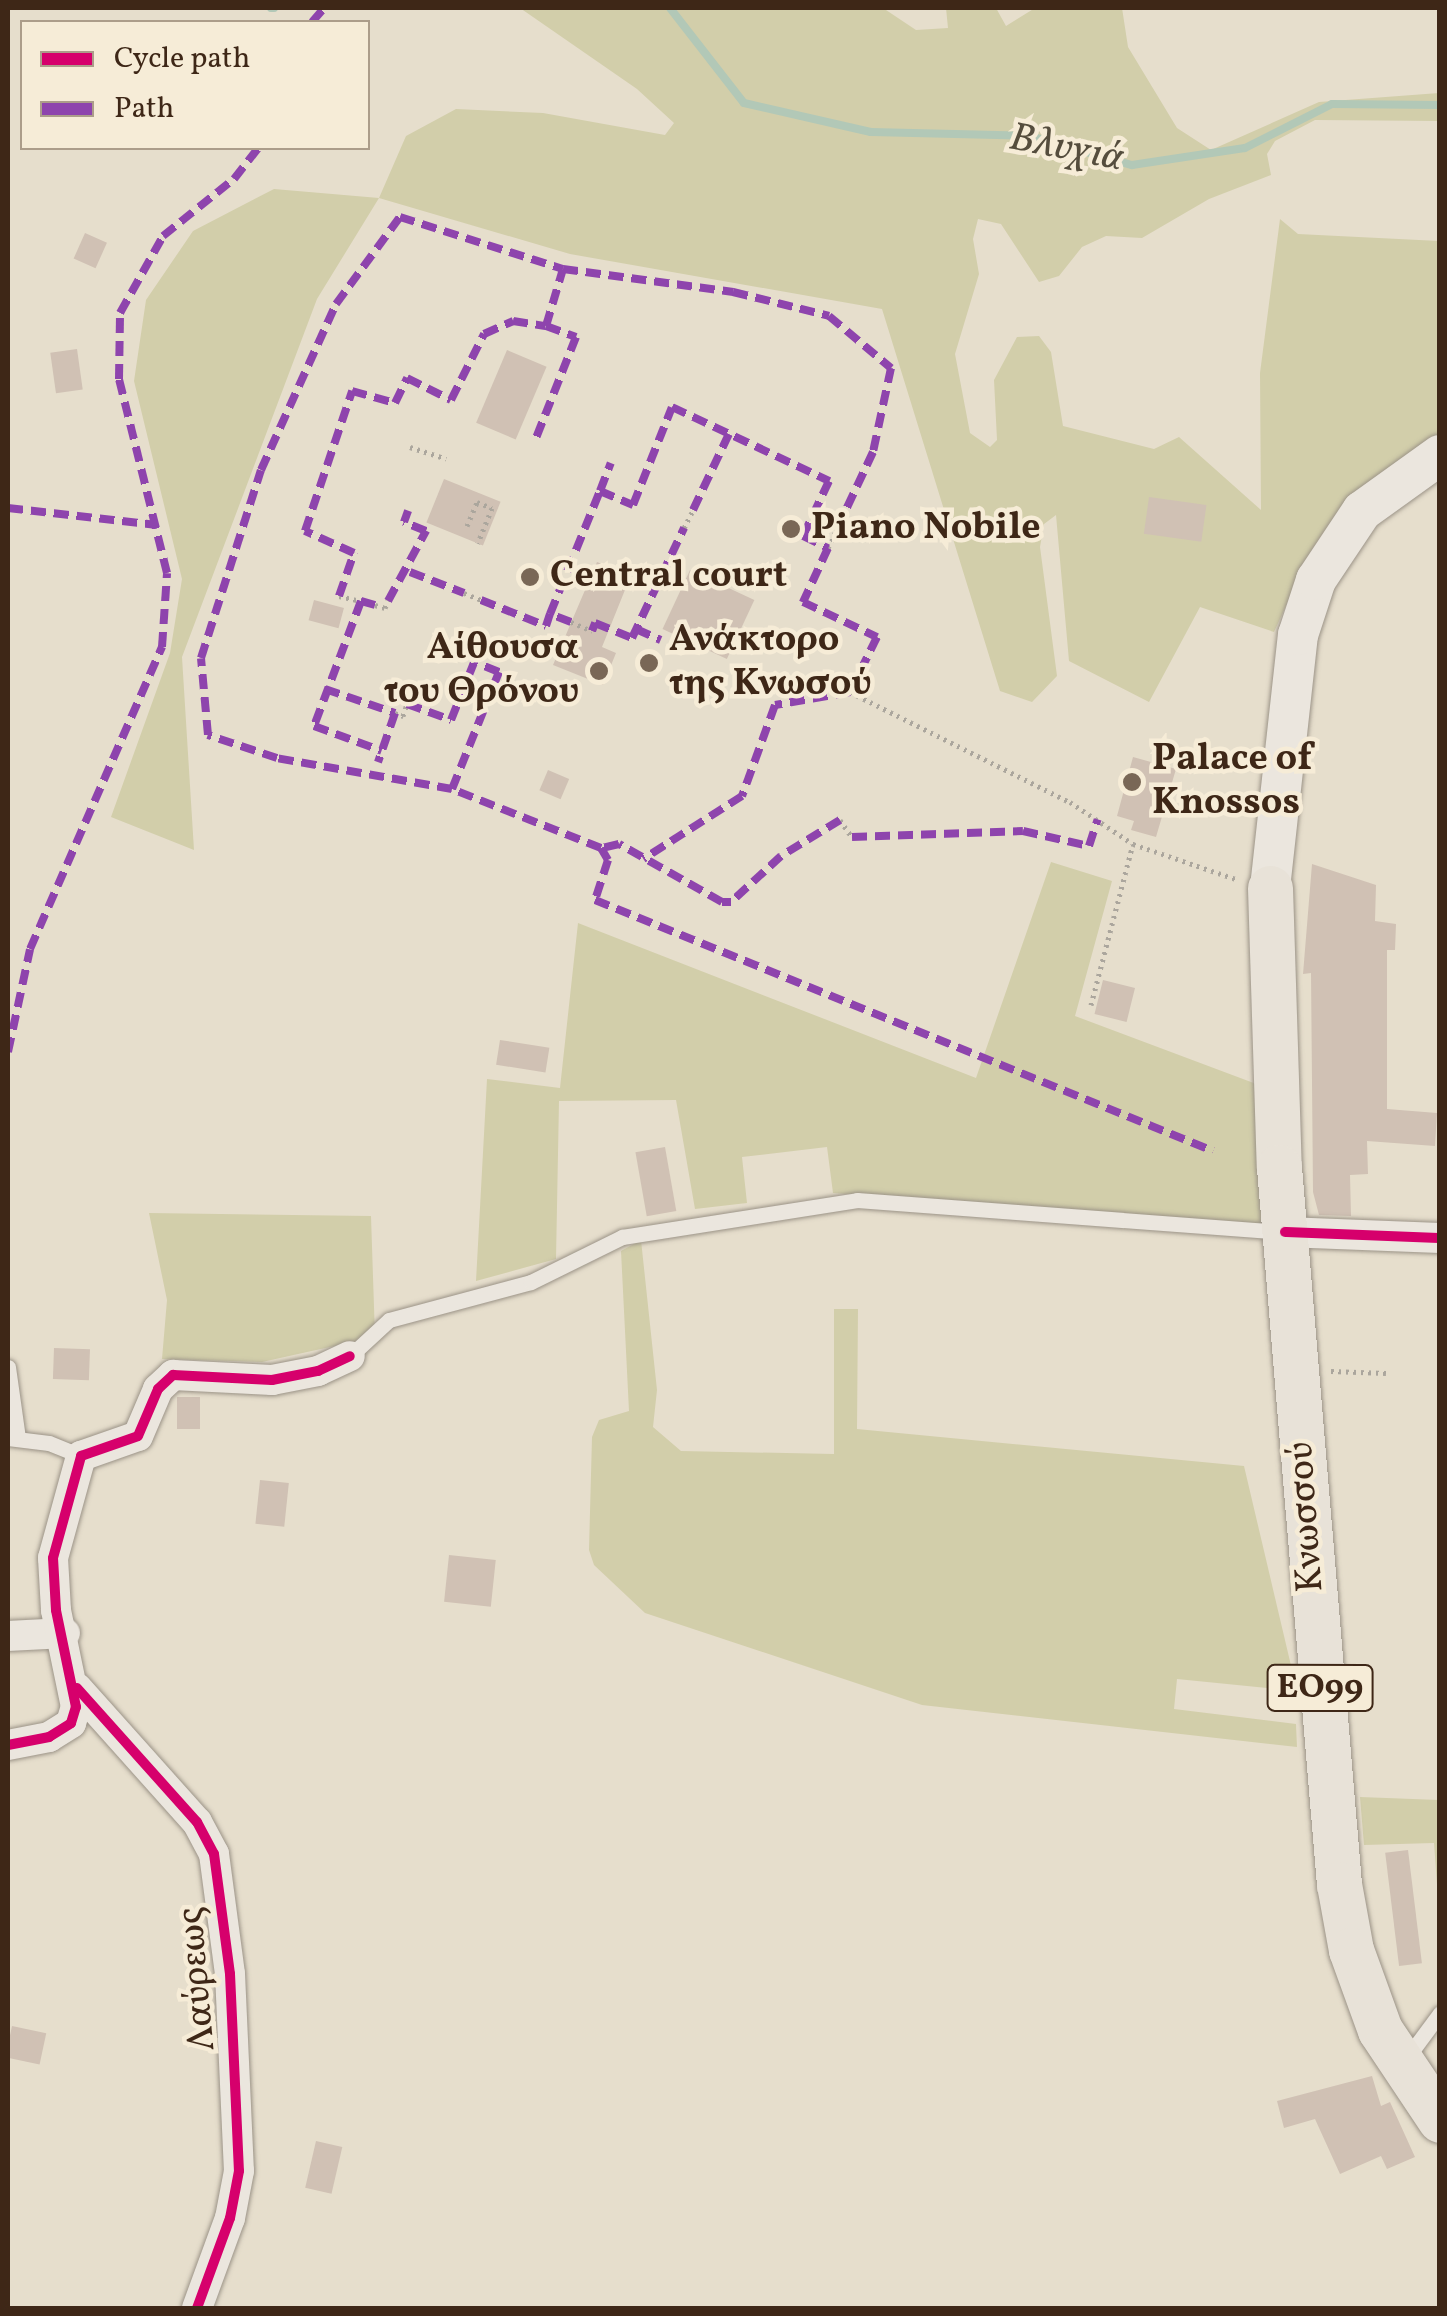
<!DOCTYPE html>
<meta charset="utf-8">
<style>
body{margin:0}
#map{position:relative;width:1447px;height:2316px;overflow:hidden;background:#e6decc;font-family:Vollkorn,serif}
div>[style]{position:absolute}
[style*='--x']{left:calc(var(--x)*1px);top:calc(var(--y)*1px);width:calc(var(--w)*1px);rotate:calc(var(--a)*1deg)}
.green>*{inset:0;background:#d2ceaa}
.stream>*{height:8px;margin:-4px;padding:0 4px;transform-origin:4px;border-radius:4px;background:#b2c8b7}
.building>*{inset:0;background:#d0c1b4;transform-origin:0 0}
.path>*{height:5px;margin-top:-2.5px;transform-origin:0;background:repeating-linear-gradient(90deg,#aba69d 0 2.5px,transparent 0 7.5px)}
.roads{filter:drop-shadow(0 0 2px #9b9387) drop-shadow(0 0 2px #9b9387)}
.lane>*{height:15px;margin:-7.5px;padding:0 7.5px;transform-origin:7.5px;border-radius:7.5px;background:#ebe6de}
.street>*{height:30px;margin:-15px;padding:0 15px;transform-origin:15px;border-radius:15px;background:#ebe6de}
.secondary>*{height:40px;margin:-20px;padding:0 20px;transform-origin:20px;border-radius:20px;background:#ebe6de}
.primary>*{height:45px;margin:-22.5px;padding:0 22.5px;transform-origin:22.5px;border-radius:22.5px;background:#e8e2d8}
.quiet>*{height:8px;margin-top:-4px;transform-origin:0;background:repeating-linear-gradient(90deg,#8e44ad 0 15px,transparent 0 23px)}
.cycleway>*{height:10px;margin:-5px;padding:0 5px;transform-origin:5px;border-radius:5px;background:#d6006c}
.dots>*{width:28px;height:28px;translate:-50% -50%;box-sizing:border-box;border:5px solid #f6ecd7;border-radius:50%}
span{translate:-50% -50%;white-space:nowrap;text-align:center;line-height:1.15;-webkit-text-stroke:9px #f6ecd7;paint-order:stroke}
.shield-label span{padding:2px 8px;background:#f6ecd7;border:2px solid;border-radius:8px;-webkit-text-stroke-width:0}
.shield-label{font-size:35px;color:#3e2717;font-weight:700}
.poi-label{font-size:38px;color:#3e2717;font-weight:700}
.left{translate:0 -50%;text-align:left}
.right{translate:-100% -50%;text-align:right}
.street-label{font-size:38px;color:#3e2717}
.water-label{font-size:40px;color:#554d3d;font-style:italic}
.frame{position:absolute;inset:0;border:10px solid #3e2717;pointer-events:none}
.legend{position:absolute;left:20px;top:20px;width:350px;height:130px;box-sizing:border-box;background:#f6ecd7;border:2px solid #ac9d8a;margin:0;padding:12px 18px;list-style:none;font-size:30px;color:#3e2717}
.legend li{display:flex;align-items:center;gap:20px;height:50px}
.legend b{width:50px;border:2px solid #ac9d8a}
</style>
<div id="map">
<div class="green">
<i style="clip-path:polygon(520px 8px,883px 8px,916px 30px,948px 28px,946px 8px,996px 8px,1006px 26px,1035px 8px,1122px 8px,1128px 47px,1177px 128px,1211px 150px,1319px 102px,1439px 93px,1439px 121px,1315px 120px,1275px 141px,1267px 154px,1271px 175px,1209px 199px,1142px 238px,1106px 236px,1082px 247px,1059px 276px,1039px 282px,1001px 224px,978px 219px,973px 239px,979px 274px,955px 354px,970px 433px,990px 447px,997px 440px,994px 380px,1017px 337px,1039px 336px,1051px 352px,1063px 426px,1154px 449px,1179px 437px,1261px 510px,1260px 373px,1280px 219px,1298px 234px,1439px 241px,1439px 441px,1306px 562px,1274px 632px,1200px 607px,1149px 702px,1069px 661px,1056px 515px,1044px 524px,1040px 547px,1057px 676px,1032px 702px,1000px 691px,882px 309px,570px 254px,379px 198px,317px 299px,182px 657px,194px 850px,111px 817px,170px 653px,182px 579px,134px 381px,146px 300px,193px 231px,274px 189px,379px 198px,406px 136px,456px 109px,543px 113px,665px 135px,674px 123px,637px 89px)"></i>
<i style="clip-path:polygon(1051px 862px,1112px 881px,1075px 1016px,1267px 1088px,1266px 1225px,833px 1193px,827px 1147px,742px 1157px,747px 1203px,695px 1209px,676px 1100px,559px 1101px,556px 1259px,476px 1281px,487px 1079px,560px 1088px,578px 923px,976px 1078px)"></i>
<i style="clip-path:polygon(149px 1213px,371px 1216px,375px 1337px,262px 1362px,162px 1359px,167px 1300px)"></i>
<i style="clip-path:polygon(641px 1240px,657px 1390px,653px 1427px,681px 1451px,834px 1454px,834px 1309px,858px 1309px,857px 1429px,1244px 1466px,1297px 1691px,1177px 1679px,1174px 1709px,1296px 1724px,1297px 1747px,922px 1705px,645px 1613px,594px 1565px,589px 1550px,592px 1437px,599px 1420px,629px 1411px,621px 1251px)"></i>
<i style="clip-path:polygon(1360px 1797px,1439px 1800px,1439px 1912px,1434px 1843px,1364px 1845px)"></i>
</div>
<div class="stream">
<i style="--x:271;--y:8;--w:3;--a:0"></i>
<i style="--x:670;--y:8;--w:120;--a:52.1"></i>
<i style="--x:744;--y:103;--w:130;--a:12.9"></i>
<i style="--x:871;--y:132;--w:159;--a:1.4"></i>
<i style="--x:1030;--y:136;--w:106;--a:15.9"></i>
<i style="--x:1132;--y:165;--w:114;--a:-8.6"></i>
<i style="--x:1245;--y:148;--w:97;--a:-26.8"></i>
<i style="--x:1332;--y:104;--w:108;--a:0.5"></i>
</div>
<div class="building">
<i style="left:85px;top:233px;width:24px;height:28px;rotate:24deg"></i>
<i style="left:77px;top:349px;width:41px;height:27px;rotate:82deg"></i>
<i style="left:507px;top:350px;width:43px;height:79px;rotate:23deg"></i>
<i style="left:444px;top:479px;width:61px;height:47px;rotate:22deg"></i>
<i style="left:1149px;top:497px;width:58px;height:37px;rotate:8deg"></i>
<i style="clip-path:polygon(597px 562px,631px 575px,602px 647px,616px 653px,603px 685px,553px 665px)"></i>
<i style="left:690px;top:570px;width:71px;height:65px;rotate:25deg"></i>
<i style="left:314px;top:600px;width:31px;height:21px;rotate:15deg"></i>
<i style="clip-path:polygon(1133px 757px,1176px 769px,1156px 837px,1131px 830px,1134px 821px,1117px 816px)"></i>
<i style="left:548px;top:770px;width:23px;height:22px;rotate:23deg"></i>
<i style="clip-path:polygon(1312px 864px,1376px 885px,1375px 921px,1396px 924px,1395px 950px,1387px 950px,1387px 1109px,1437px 1113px,1435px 1146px,1367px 1141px,1368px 1174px,1350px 1175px,1351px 1216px,1319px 1215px,1313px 1192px,1311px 973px,1303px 974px)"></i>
<i style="left:1103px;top:980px;width:33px;height:35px;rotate:14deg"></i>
<i style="left:500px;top:1040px;width:50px;height:25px;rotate:9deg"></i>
<i style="left:665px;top:1147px;width:65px;height:30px;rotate:80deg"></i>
<i style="left:54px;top:1348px;width:36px;height:31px;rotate:2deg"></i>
<i style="left:177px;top:1397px;width:23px;height:32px"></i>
<i style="left:260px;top:1480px;width:29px;height:44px;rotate:6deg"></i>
<i style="left:449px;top:1555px;width:47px;height:47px;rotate:6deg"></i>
<i style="left:1408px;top:1850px;width:114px;height:23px;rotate:83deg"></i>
<i style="left:12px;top:2026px;width:35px;height:32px;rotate:12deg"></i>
<i style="clip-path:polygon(1372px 2076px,1381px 2106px,1390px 2102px,1415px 2157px,1387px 2169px,1381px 2156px,1340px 2174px,1315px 2119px,1284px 2128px,1277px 2101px)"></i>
<i style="left:316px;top:2141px;width:27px;height:48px;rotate:13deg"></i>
</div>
<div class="path">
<i style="--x:410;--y:447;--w:38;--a:18"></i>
<i style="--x:467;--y:526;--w:26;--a:-67"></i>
<i style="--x:477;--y:502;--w:16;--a:22"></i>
<i style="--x:492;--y:508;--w:38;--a:112"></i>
<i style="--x:684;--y:528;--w:20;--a:-63"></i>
<i style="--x:828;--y:548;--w:38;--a:-65"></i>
<i style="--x:464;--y:593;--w:18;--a:22"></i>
<i style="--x:339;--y:596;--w:23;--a:13"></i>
<i style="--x:375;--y:605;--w:10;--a:17"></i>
<i style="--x:385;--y:608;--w:8;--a:-67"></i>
<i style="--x:571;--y:622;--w:23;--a:23"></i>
<i style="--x:850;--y:692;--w:246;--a:26.6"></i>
<i style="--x:1070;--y:802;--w:76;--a:33.7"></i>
<i style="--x:1133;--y:844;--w:112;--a:18.8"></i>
<i style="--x:395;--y:713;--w:9;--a:21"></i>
<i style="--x:403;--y:716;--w:13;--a:-72"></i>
<i style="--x:840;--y:820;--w:21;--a:55"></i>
<i style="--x:1091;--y:1005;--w:166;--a:-75.4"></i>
<i style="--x:1331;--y:1371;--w:55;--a:2.1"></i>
</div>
<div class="roads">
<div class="lane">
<i style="--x:350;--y:1356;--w:53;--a:-42.7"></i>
<i style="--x:389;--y:1320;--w:147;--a:-15"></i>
<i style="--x:531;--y:1282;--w:102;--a:-26.3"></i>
<i style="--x:622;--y:1237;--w:238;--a:-8.9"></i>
<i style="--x:857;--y:1200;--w:425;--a:4.3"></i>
<i style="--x:8;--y:1367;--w:72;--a:82"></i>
<i style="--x:8;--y:1438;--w:41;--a:7"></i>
<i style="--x:49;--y:1443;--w:35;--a:22"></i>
<i style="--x:1406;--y:2059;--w:57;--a:-53.5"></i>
</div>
<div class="street">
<i style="--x:1285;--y:1232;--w:155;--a:2.2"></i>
<i style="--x:8;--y:1636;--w:57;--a:-3"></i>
<i style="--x:77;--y:1688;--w:180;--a:48.2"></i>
<i style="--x:197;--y:1822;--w:36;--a:62"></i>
<i style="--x:214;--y:1854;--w:121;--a:82.4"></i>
<i style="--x:230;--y:1974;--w:197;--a:87.4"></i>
<i style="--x:239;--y:2171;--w:48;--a:100.8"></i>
<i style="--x:230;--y:2218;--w:96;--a:110.1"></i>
<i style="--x:8;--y:1745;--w:42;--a:-11"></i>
<i style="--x:49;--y:1737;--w:26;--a:-32"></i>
<i style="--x:71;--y:1723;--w:17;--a:-73"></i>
<i style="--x:76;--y:1707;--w:99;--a:-101.7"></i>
<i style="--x:56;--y:1610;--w:52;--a:-93.3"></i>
<i style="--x:53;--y:1558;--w:106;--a:-74.6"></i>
<i style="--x:81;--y:1456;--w:60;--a:-19.3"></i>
<i style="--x:138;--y:1436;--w:51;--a:-66.9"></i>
<i style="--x:158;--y:1389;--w:21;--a:-43"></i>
<i style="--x:173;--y:1375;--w:99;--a:2.9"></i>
<i style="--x:272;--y:1380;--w:47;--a:-11.1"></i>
<i style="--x:318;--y:1371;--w:35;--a:-25"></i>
</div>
<div class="secondary">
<i style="--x:1270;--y:888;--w:255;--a:-83.7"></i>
<i style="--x:1298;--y:635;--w:58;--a:-71.9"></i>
<i style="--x:1316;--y:580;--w:83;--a:-56.3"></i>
<i style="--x:1362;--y:511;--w:96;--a:-35.7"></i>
</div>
<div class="primary">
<i style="--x:1270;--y:888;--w:279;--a:88.2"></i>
<i style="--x:1279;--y:1167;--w:720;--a:85.22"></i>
<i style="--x:1339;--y:1884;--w:67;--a:79.7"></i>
<i style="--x:1351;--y:1950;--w:85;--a:70.1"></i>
<i style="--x:1380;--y:2030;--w:108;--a:56.3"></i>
</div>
</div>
<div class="quiet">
<i style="--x:312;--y:22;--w:18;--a:-49"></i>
<i style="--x:546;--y:326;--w:59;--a:-73.4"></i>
<i style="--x:600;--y:491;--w:30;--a:-69"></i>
<i style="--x:8;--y:508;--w:150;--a:6.5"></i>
<i style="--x:693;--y:510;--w:84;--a:-64.7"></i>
<i style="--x:410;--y:572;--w:58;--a:21.3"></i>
<i style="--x:339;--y:596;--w:46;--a:-70.8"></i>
<i style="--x:354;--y:553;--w:54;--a:-155.8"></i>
<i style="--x:305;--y:531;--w:148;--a:-71.4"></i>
<i style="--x:352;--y:391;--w:45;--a:15.6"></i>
<i style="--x:395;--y:403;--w:28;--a:-64"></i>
<i style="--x:407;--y:378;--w:49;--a:26.6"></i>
<i style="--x:451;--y:400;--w:74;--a:-63.4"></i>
<i style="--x:484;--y:334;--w:32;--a:-24"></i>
<i style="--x:513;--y:321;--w:33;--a:9"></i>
<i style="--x:546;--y:326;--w:32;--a:20"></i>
<i style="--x:576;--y:337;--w:114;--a:111.6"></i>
<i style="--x:481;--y:600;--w:70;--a:21.8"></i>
<i style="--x:546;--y:626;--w:13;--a:-72"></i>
<i style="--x:388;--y:601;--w:80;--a:-61.5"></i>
<i style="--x:426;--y:531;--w:24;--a:-158"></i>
<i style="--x:404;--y:522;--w:12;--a:-70"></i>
<i style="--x:375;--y:605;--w:15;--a:-164"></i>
<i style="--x:361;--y:601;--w:134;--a:110.6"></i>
<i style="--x:314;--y:726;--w:72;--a:20.2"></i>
<i style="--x:571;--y:622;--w:22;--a:-159"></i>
<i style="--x:550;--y:614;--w:133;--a:-67.9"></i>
<i style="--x:600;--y:491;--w:36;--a:23"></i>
<i style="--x:633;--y:505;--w:105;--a:-68.3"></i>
<i style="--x:672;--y:407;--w:174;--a:25.2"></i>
<i style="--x:829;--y:481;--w:61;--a:115.3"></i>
<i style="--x:803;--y:536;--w:28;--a:26"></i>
<i style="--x:828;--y:548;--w:60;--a:114.8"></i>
<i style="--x:803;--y:602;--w:82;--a:25.3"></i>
<i style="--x:877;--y:637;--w:61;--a:116.1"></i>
<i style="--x:850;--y:692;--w:76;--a:170.2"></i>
<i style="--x:775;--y:705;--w:97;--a:109.9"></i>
<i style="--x:742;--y:796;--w:117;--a:147.5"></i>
<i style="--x:636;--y:629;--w:27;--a:24"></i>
<i style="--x:592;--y:631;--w:9;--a:-69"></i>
<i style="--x:595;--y:623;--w:40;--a:22"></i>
<i style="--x:632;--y:638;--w:122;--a:-64.7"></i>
<i style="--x:325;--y:689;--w:74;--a:18.9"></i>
<i style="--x:395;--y:713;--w:52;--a:109.1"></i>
<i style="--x:407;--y:704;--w:47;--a:20"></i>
<i style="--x:451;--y:720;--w:70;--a:-68.2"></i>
<i style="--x:452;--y:789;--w:126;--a:-68.1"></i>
<i style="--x:499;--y:672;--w:27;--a:-158"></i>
<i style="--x:840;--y:820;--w:69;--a:148.6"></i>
<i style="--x:781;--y:856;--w:68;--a:137.4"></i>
<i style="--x:731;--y:902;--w:9;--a:180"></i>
<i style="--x:722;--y:902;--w:118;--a:-150.6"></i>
<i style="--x:619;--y:844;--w:18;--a:167"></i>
<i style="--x:601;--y:848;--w:160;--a:-158.4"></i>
<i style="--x:452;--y:789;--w:178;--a:-170"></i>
<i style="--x:277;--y:758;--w:73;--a:-161.6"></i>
<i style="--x:208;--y:735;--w:77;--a:-95.2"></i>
<i style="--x:201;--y:658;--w:197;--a:-72.3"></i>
<i style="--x:261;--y:470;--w:182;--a:-65.7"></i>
<i style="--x:336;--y:304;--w:108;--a:-53.7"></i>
<i style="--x:400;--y:217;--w:171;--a:17.7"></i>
<i style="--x:563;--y:269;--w:172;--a:7.7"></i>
<i style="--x:733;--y:292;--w:99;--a:14"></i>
<i style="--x:829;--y:316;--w:81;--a:40"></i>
<i style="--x:891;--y:368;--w:86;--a:102.1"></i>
<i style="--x:873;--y:452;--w:68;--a:115.1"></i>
<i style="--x:852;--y:837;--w:171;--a:-2"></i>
<i style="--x:1023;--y:831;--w:68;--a:12.8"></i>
<i style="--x:1089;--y:846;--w:28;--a:-72"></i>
<i style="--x:601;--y:848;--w:14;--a:60"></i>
<i style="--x:608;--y:860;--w:42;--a:108"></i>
<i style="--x:595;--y:900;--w:667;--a:22.1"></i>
<i style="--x:8;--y:1052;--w:105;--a:-77.9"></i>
<i style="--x:30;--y:949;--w:330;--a:-66.4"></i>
<i style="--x:162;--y:647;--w:74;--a:-86.1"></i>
<i style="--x:167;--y:573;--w:200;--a:-103.9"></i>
<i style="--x:119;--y:379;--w:66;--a:-89.1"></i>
<i style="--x:120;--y:313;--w:88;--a:-60.8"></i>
<i style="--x:163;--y:236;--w:91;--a:-38.8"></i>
<i style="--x:234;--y:179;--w:39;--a:-52"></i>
</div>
<div class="cycleway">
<i style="--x:1285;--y:1232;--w:155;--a:2.2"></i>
<i style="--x:77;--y:1688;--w:180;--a:48.2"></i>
<i style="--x:197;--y:1822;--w:36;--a:62"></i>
<i style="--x:214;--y:1854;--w:121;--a:82.4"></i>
<i style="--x:230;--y:1974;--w:197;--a:87.4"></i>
<i style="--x:239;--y:2171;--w:48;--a:100.8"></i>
<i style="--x:230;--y:2218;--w:96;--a:110.1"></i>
<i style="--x:8;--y:1745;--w:42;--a:-11"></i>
<i style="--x:49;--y:1737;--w:26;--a:-32"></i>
<i style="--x:71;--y:1723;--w:17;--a:-73"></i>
<i style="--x:76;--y:1707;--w:99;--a:-101.7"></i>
<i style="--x:56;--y:1610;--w:52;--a:-93.3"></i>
<i style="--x:53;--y:1558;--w:106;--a:-74.6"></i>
<i style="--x:81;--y:1456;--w:60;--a:-19.3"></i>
<i style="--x:138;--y:1436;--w:51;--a:-66.9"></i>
<i style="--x:158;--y:1389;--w:21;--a:-43"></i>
<i style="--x:173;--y:1375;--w:99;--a:2.9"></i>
<i style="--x:272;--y:1380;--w:47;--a:-11.1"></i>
<i style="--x:318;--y:1371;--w:35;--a:-25"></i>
</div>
<div class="dots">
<i style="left:791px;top:529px;background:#796756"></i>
<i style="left:530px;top:577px;background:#796756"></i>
<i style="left:649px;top:663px;background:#796756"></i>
<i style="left:599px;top:671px;background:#796756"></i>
<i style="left:1132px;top:782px;background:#796756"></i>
</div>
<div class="shield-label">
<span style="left:1320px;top:1688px">ΕΟ99</span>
</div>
<div class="poi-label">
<span class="left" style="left:811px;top:529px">Piano Nobile</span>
<span class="left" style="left:550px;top:577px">Central court</span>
<span class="left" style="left:669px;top:663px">Ανάκτορο<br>της Κνωσού</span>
<span class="right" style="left:579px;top:671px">Αίθουσα<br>του Θρόνου</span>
<span class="left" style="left:1152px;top:782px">Palace of<br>Knossos</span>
</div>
<div class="street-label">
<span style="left:1307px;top:1517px;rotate:-94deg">Κνωσσού</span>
<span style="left:198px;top:1979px;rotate:-95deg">Λαύρεως</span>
</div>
<div class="water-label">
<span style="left:1066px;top:149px;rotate:11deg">Βλυχιά</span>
</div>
<div class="frame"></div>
<ul class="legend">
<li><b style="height:12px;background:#d6006c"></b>Cycle path</li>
<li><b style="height:12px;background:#8e44ad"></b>Path</li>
</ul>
</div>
